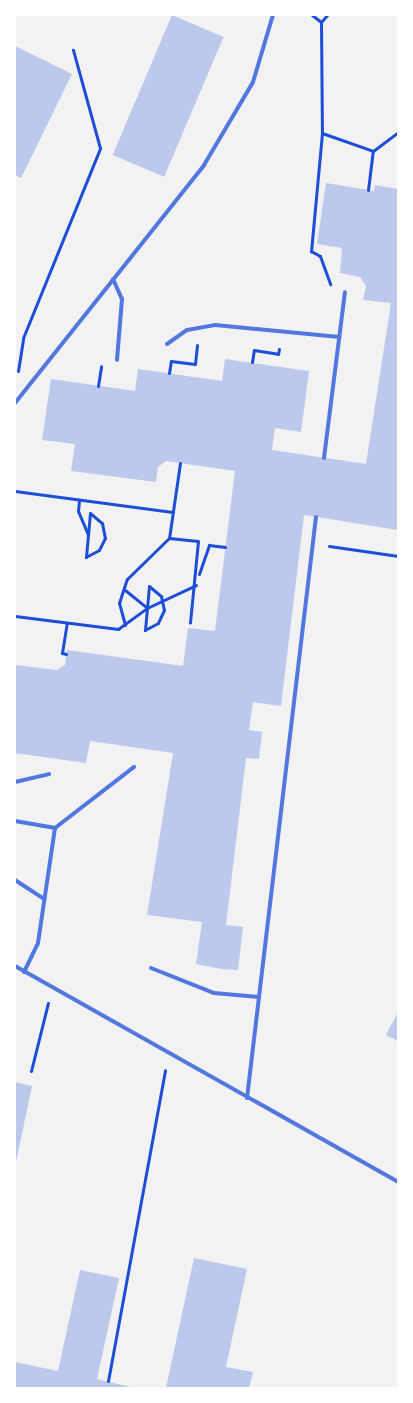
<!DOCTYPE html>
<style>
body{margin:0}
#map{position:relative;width:413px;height:1403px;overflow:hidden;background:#f2f2f2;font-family:Rubik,sans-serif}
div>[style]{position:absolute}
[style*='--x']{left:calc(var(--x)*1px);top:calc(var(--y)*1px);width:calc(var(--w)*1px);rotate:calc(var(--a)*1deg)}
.building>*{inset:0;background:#bdc9ec;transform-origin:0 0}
.path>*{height:3px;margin:-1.5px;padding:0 1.5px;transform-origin:1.5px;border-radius:1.5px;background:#1d4ed8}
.service>*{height:4px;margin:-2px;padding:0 2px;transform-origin:2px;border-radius:2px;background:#5277de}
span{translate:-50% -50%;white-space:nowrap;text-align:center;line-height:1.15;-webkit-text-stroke:4px #fff;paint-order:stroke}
.frame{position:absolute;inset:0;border:16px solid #fff;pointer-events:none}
</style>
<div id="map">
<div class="building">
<i style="left:172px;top:15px;width:56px;height:152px;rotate:23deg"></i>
<i style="clip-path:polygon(15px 46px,72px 74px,21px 178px,15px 175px)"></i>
<i style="clip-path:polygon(326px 183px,374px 191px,375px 185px,398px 189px,398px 530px,304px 515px,281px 706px,253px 702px,249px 730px,262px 732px,259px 759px,246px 758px,226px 925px,243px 927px,238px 970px,222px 969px,196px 964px,202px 922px,147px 915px,173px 753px,90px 741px,86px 763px,15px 753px,15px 665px,57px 670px,65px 665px,67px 650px,183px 666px,188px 628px,215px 631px,235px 471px,166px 461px,158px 467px,156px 482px,71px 471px,75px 444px,42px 440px,51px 379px,135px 391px,138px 369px,222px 381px,225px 359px,309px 371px,301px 432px,275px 428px,272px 450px,366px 464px,391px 303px,363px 300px,366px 286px,360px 277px,340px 273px,342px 248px,317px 244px)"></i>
<i style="clip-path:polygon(398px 1012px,398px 1041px,386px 1035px)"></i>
<i style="clip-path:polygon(15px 1082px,32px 1086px,16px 1162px,15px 1162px)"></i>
<i style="clip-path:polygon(194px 1258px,247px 1269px,226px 1367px,253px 1372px,249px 1388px,166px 1388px)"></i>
<i style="clip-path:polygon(80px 1270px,119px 1278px,97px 1379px,134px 1388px,15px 1388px,15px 1362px,58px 1371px)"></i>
</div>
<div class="path">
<i style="--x:312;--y:15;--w:11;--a:38"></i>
<i style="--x:321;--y:22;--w:111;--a:89.5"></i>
<i style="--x:322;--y:133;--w:54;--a:19.4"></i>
<i style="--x:373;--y:151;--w:31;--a:-37"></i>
<i style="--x:321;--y:22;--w:9;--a:-49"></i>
<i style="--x:322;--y:133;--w:119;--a:95.3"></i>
<i style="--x:311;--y:251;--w:10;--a:29"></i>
<i style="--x:320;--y:256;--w:30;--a:70"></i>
<i style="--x:368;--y:190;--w:39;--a:-83"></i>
<i style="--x:252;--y:362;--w:12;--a:-81"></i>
<i style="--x:254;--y:350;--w:24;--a:9"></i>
<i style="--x:278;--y:354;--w:5;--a:-79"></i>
<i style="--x:18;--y:371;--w:33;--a:-81"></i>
<i style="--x:23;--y:338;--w:205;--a:-67.9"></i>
<i style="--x:100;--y:148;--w:102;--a:-105.4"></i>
<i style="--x:169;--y:373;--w:12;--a:-81"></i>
<i style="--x:171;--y:361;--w:24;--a:7"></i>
<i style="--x:195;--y:364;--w:19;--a:-84"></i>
<i style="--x:98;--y:386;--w:20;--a:-81"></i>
<i style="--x:180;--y:463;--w:76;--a:98.3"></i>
<i style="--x:169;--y:538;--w:29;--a:6"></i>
<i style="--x:198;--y:541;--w:82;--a:95.6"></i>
<i style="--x:15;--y:491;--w:159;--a:7.6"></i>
<i style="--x:79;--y:500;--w:11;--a:95"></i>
<i style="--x:78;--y:511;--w:26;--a:67"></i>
<i style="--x:90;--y:513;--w:16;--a:40"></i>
<i style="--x:102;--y:523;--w:15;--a:79"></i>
<i style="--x:105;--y:538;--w:13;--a:117"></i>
<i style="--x:99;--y:550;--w:15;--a:152"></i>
<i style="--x:86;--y:557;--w:44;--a:-84.8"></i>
<i style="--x:329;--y:546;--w:70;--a:8.2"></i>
<i style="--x:199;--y:574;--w:31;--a:-71"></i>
<i style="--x:209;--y:545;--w:16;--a:7"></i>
<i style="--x:149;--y:586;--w:16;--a:40"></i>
<i style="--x:161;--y:596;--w:14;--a:78"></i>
<i style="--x:164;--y:610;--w:14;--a:115"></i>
<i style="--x:158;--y:623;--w:15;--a:152"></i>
<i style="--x:145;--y:630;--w:44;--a:-84.8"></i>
<i style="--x:125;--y:590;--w:28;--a:39"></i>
<i style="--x:15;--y:616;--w:104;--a:7.2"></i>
<i style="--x:118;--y:629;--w:36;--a:-36"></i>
<i style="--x:147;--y:608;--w:54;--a:-25.1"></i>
<i style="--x:125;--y:625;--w:23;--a:-105"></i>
<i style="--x:119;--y:603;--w:25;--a:-72"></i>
<i style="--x:127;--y:579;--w:59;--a:-44.3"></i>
<i style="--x:66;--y:654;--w:4;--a:-166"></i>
<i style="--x:62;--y:653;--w:30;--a:-81"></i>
<i style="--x:31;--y:1071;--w:70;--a:-76"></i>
<i style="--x:108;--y:1381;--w:316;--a:-79.6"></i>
</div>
<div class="service">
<i style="--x:113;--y:279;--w:22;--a:66"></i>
<i style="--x:122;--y:299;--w:61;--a:94.7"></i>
<i style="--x:167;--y:344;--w:24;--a:-35"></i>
<i style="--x:187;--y:330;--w:28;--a:-10"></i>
<i style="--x:215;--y:325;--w:125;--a:5.5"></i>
<i style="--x:15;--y:403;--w:304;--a:-51.5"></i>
<i style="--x:204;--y:165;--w:96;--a:-59.4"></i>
<i style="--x:253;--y:82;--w:70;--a:-73.4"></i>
<i style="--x:324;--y:458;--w:167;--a:-82.8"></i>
<i style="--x:15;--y:782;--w:35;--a:-13"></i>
<i style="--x:15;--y:821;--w:41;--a:9.9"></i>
<i style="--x:15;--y:880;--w:35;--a:33"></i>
<i style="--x:15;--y:966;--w:440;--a:29.4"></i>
<i style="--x:151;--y:968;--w:68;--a:21.6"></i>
<i style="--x:214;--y:993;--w:45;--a:5.1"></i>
<i style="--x:24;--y:972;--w:32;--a:-64"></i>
<i style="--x:38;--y:943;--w:116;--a:-81.6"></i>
<i style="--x:55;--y:828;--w:100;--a:-37.7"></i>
<i style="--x:247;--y:1098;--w:585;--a:-83.23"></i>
</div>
<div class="frame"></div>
</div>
